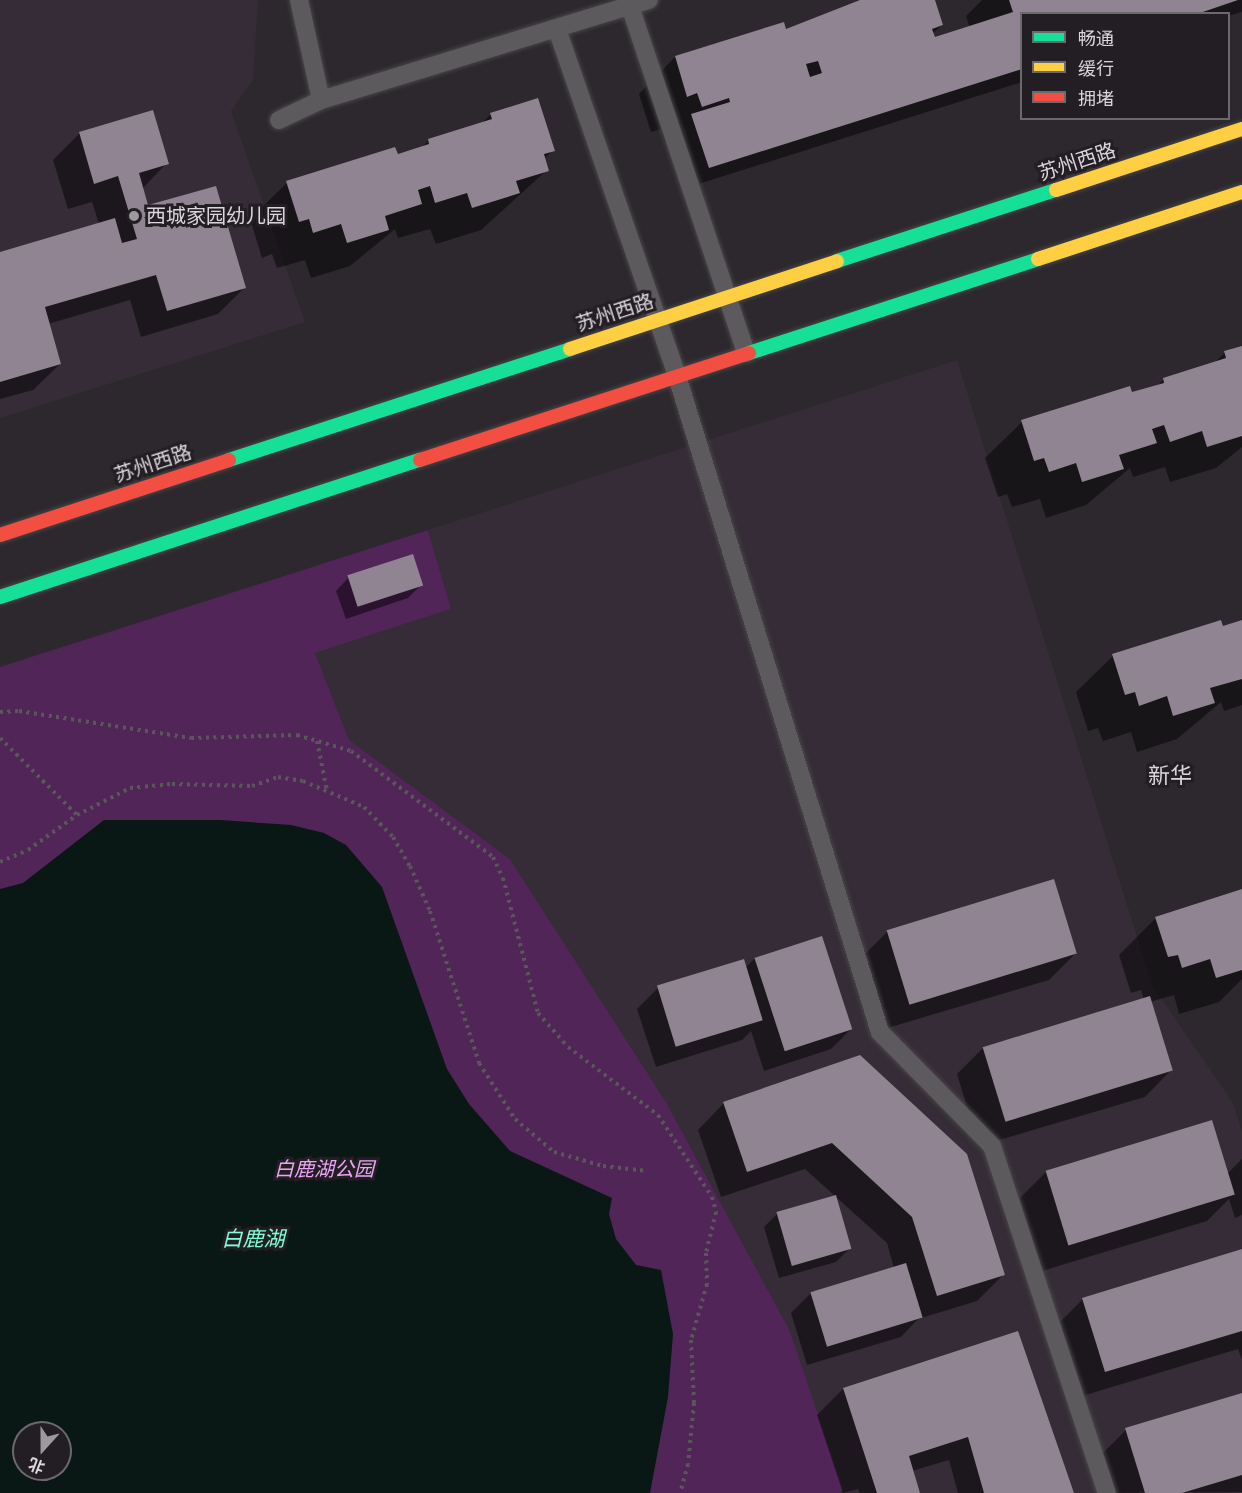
<!DOCTYPE html>
<meta charset="utf-8">
<style>
body{margin:0}
#map{position:relative;width:1242px;height:1493px;overflow:hidden;background:#2c282d;font-family:"Libre Baskerville","Noto Sans SC",serif}
div>[style]{position:absolute}
[style*='--x']{left:calc(var(--x)*1px);top:calc(var(--y)*1px);width:calc(var(--w)*1px);rotate:calc(var(--a)*1deg)}
.built>*{inset:0;background:#362c37}
.green>*{inset:0;background:#512558}
.water>*{inset:0;background:#091814}
.shadow>*{inset:0;background:#0007}
.building>*{inset:0;background:#908392;transform-origin:0 0}
.path>*{height:4px;margin-top:-2px;transform-origin:0;background:repeating-linear-gradient(90deg,#595759 0 3px,transparent 0 7.5px)}
.roads{filter:drop-shadow(0 0 2px #474548) drop-shadow(0 0 2px #474548)}
.lane>*{height:18px;margin:-9px;padding:0 9px;transform-origin:9px;border-radius:9px;background:#5c5a5c}
.fast>*{height:14px;margin:-7px;padding:0 7px;transform-origin:7px;border-radius:7px;background:#16e098}
.slow>*{height:14px;margin:-7px;padding:0 7px;transform-origin:7px;border-radius:7px;background:#ffcf43}
.jam>*{height:14px;margin:-7px;padding:0 7px;transform-origin:7px;border-radius:7px;background:#f24e42}
.dots>*{width:16px;height:16px;translate:-50% -50%;box-sizing:border-box;border:3px solid #231e24;border-radius:50%}
span{translate:-50% -50%;white-space:nowrap;text-align:center;line-height:1.15;-webkit-text-stroke:6px #231e24;paint-order:stroke}
.street-label{font-size:20px;color:#dad6db}
.poi-label{font-size:20px;color:#dad6db}
.left{translate:0 -50%;text-align:left}
.park-label{font-size:20px;color:#e9a6f3;font-style:italic}
.water-label{font-size:21px;color:#81fed4;font-style:italic}
.quarter-label{font-size:22px;color:#dad6db}
.legend{position:absolute;left:1020px;top:12px;width:210px;height:108px;box-sizing:border-box;background:#231e24;border:2px solid #6c686d;margin:0;padding:8px 10px;list-style:none;font-size:18px;color:#dad6db}
.legend li{display:flex;align-items:center;gap:12px;height:30px}
.legend b{width:30px;border:2px solid #6c686d}
.north{position:absolute;left:12px;top:1421px;width:60px;height:60px;box-sizing:border-box;background:#231e24;border:2px solid #6c686d;border-radius:50%;rotate:201deg;font-size:16px;font-weight:700;line-height:24px;text-align:center;color:#dad6db}
.north::after{content:'';display:block;margin:auto;width:21px;height:27px;background:#9d999e;clip-path:polygon(50% 0,100% 100%,50% 72%,0 100%)}
</style>
<div id="map">
<div class="built">
<i style="clip-path:polygon(0 0,258px 0,253px 80px,231px 111px,305px 322px,0 418px)"></i>
<i style="clip-path:polygon(957px 360px,1152px 985px,1233px 1103px,1242px 1132px,1242px 1493px,840px 1493px,843px 1488px,790px 1331px,666px 1102px,510px 859px,349px 741px,315px 653px,451px 609px,428px 530px)"></i>
</div>
<div class="green">
<i style="clip-path:polygon(evenodd,428px 530px,451px 609px,315px 653px,349px 740px,510px 859px,666px 1102px,790px 1331px,843px 1488px,840px 1493px,0 1493px,0 667px,428px 530px,24px 1433px,60px 1433px,60px 1469px,24px 1469px,24px 1433px)"></i>
</div>
<div class="water">
<i style="clip-path:polygon(evenodd,104px 820px,220px 820px,291px 825px,324px 833px,346px 845px,382px 887px,447px 1069px,469px 1104px,510px 1151px,612px 1198px,609px 1214px,616px 1239px,636px 1265px,661px 1270px,673px 1334px,668px 1397px,650px 1493px,0 1493px,0 889px,23px 883px,104px 820px,24px 1433px,60px 1433px,60px 1469px,24px 1469px,24px 1433px)"></i>
</div>
<div class="shadow">
<i style="clip-path:polygon(865px 0,934px 0,942px 25px,932px 34px,934px 39px,970px 28px,966px 16px,982px 0,1242px 0,1242px 12px,1228px 16px,1022px 14px,1022px 82px,689px 187px,673px 140px,665px 143px,661px 129px,651px 132px,639px 94px,675px 57px,783px 24px,785px 30px)"></i>
<i style="clip-path:polygon(491px 114px,553px 150px,544px 159px,547px 170px,481px 230px,436px 244px,430px 229px,398px 238px,395px 229px,350px 266px,311px 278px,305px 260px,277px 268px,272px 254px,262px 258px,250px 219px,287px 183px,421px 148px,429px 140px,481px 124px)"></i>
<i style="clip-path:polygon(80px 133px,167px 163px,142px 189px,147px 207px,244px 288px,218px 314px,141px 337px,130px 300px,48px 324px,60px 364px,33px 390px,0 399px,0 253px,99px 224px,92px 202px,68px 209px,53px 160px)"></i>
<i style="clip-path:polygon(1242px 347px,1242px 447px,1216px 468px,1170px 482px,1165px 467px,1133px 477px,1130px 468px,1086px 505px,1046px 518px,1040px 499px,1012px 507px,1007px 494px,998px 497px,985px 458px,1022px 422px,1156px 387px,1164px 379px,1214px 363px,1225px 353px)"></i>
<i style="clip-path:polygon(349px 577px,422px 584px,408px 598px,346px 619px,336px 591px)"></i>
<i style="clip-path:polygon(1242px 622px,1242px 705px,1224px 711px,1221px 702px,1177px 739px,1137px 752px,1131px 732px,1103px 741px,1098px 728px,1088px 731px,1076px 692px,1113px 656px)"></i>
<i style="clip-path:polygon(1242px 891px,1242px 979px,1219px 1002px,1179px 1014px,1174px 995px,1150px 1002px,1171px 1070px,1145px 1097px,979px 1146px,957px 1074px,983px 1048px,1144px 1000px,1141px 990px,1131px 993px,1119px 955px,1156px 918px)"></i>
<i style="clip-path:polygon(888px 931px,1075px 954px,1049px 980px,884px 1029px,862px 957px)"></i>
<i style="clip-path:polygon(821px 937px,851px 1029px,831px 1049px,764px 1071px,751px 1031px,742px 1040px,656px 1067px,637px 1009px,657px 989px,745px 968px,754px 959px)"></i>
<i style="clip-path:polygon(860px 1057px,1003px 1275px,977px 1301px,918px 1319px,901px 1337px,807px 1365px,791px 1313px,811px 1293px,894px 1268px,887px 1243px,805px 1169px,721px 1197px,698px 1130px,724px 1103px)"></i>
<i style="clip-path:polygon(1242px 1159px,1242px 1215px,1235px 1218px,1229px 1199px,1207px 1221px,1042px 1271px,1020px 1198px,1046px 1172px,1227px 1174px)"></i>
<i style="clip-path:polygon(777px 1214px,850px 1248px,836px 1262px,779px 1278px,764px 1227px)"></i>
<i style="clip-path:polygon(1242px 1251px,1242px 1360px,1238px 1349px,1079px 1397px,1057px 1325px,1083px 1299px)"></i>
<i style="clip-path:polygon(1017px 1333px,1073px 1493px,958px 1493px,949px 1460px,912px 1471px,919px 1493px,860px 1493px,858px 1489px,843px 1493px,817px 1415px,843px 1389px)"></i>
<i style="clip-path:polygon(1242px 1395px,1242px 1492px,1111px 1493px,1100px 1456px,1126px 1430px)"></i>
</div>
<div class="building">
<i style="clip-path:polygon(evenodd,860px 0,935px 0,943px 25px,932px 29px,935px 37px,1013px 12px,1009px 0,1238px 0,1197px 14px,1022px 14px,1022px 69px,709px 168px,691px 114px,730px 102px,729px 98px,702px 107px,697px 93px,687px 97px,675px 56px,784px 22px,786px 29px,860px 0,818px 61px,822px 73px,810px 77px,806px 64px,818px 61px)"></i>
<i style="clip-path:polygon(538px 98px,555px 151px,544px 154px,549px 171px,516px 181px,520px 193px,472px 208px,467px 193px,435px 203px,430px 186px,418px 190px,422px 204px,385px 216px,389px 230px,347px 243px,341px 224px,313px 233px,309px 219px,299px 222px,286px 181px,395px 147px,398px 154px,429px 144px,428px 139px,492px 119px,490px 113px)"></i>
<i style="clip-path:polygon(153px 110px,169px 164px,139px 173px,148px 205px,216px 186px,246px 288px,167px 311px,156px 275px,45px 307px,61px 364px,0 382px,0 252px,115px 218px,122px 243px,137px 239px,118px 176px,94px 184px,79px 132px)"></i>
<i style="clip-path:polygon(1242px 346px,1242px 436px,1207px 447px,1202px 431px,1170px 442px,1164px 425px,1152px 429px,1157px 443px,1119px 455px,1124px 469px,1082px 482px,1076px 463px,1049px 472px,1044px 458px,1034px 461px,1021px 420px,1130px 386px,1132px 392px,1164px 383px,1163px 378px,1226px 358px,1224px 351px)"></i>
<i style="left:413px;top:554px;width:33px;height:69px;rotate:72deg"></i>
<i style="clip-path:polygon(1221px 620px,1223px 626px,1242px 620px,1242px 679px,1210px 688px,1215px 703px,1173px 716px,1167px 696px,1139px 706px,1135px 692px,1125px 695px,1112px 654px)"></i>
<i style="left:1054px;top:879px;width:78px;height:175px;rotate:73deg"></i>
<i style="clip-path:polygon(1242px 889px,1242px 970px,1216px 978px,1210px 959px,1182px 968px,1178px 955px,1168px 957px,1155px 917px)"></i>
<i style="left:822px;top:936px;width:98px;height:71px;rotate:72deg"></i>
<i style="left:744px;top:959px;width:64px;height:91px;rotate:73deg"></i>
<i style="left:1150px;top:996px;width:78px;height:175px;rotate:73deg"></i>
<i style="clip-path:polygon(860px 1055px,967px 1154px,1005px 1275px,937px 1296px,912px 1217px,832px 1143px,747px 1172px,723px 1102px)"></i>
<i style="left:1212px;top:1120px;width:78px;height:174px;rotate:73deg"></i>
<i style="left:836px;top:1195px;width:56px;height:62px;rotate:74deg"></i>
<i style="clip-path:polygon(1242px 1249px,1242px 1331px,1105px 1372px,1082px 1298px)"></i>
<i style="left:906px;top:1263px;width:57px;height:100px;rotate:73deg"></i>
<i style="clip-path:polygon(1018px 1331px,1074px 1493px,984px 1493px,968px 1437px,909px 1456px,920px 1493px,877px 1493px,843px 1388px)"></i>
<i style="clip-path:polygon(1242px 1393px,1242px 1475px,1182px 1493px,1145px 1493px,1125px 1428px)"></i>
</div>
<div class="path">
<i style="--x:0;--y:712;--w:19;--a:-3"></i>
<i style="--x:19;--y:711;--w:174;--a:8.9"></i>
<i style="--x:191;--y:738;--w:106;--a:-1.6"></i>
<i style="--x:297;--y:735;--w:56;--a:16.5"></i>
<i style="--x:351;--y:751;--w:177;--a:36.7"></i>
<i style="--x:493;--y:857;--w:23;--a:65"></i>
<i style="--x:503;--y:878;--w:139;--a:75.5"></i>
<i style="--x:538;--y:1013;--w:45;--a:48.6"></i>
<i style="--x:568;--y:1047;--w:113;--a:37.1"></i>
<i style="--x:658;--y:1115;--w:98;--a:56.6"></i>
<i style="--x:712;--y:1197;--w:16;--a:75"></i>
<i style="--x:716;--y:1212;--w:42;--a:103.7"></i>
<i style="--x:706;--y:1253;--w:31;--a:88"></i>
<i style="--x:707;--y:1284;--w:58;--a:105.9"></i>
<i style="--x:691;--y:1340;--w:63;--a:87.3"></i>
<i style="--x:694;--y:1403;--w:61;--a:95.6"></i>
<i style="--x:688;--y:1464;--w:30;--a:105"></i>
<i style="--x:0;--y:738;--w:109;--a:45"></i>
<i style="--x:77;--y:815;--w:59;--a:-27"></i>
<i style="--x:130;--y:788;--w:42;--a:-5.4"></i>
<i style="--x:172;--y:784;--w:80;--a:1.4"></i>
<i style="--x:252;--y:786;--w:28;--a:-19"></i>
<i style="--x:278;--y:777;--w:25;--a:9"></i>
<i style="--x:303;--y:781;--w:66;--a:23.1"></i>
<i style="--x:364;--y:807;--w:42;--a:46"></i>
<i style="--x:393;--y:837;--w:34;--a:60"></i>
<i style="--x:410;--y:866;--w:49;--a:66"></i>
<i style="--x:430;--y:911;--w:160;--a:72.1"></i>
<i style="--x:479;--y:1063;--w:67;--a:57.3"></i>
<i style="--x:515;--y:1119;--w:51;--a:40.2"></i>
<i style="--x:554;--y:1152;--w:51;--a:15.9"></i>
<i style="--x:603;--y:1166;--w:45;--a:6.3"></i>
<i style="--x:317;--y:741;--w:50;--a:78.5"></i>
<i style="--x:0;--y:862;--w:30;--a:-23"></i>
<i style="--x:28;--y:850;--w:60;--a:-35.5"></i>
</div>
<div class="roads">
<div class="lane">
<i style="--x:299;--y:0;--w:102;--a:77.6"></i>
<i style="--x:630;--y:6;--w:366;--a:71.5"></i>
<i style="--x:557;--y:29;--w:367;--a:70.9"></i>
<i style="--x:677;--y:376;--w:687;--a:72.81"></i>
<i style="--x:880;--y:1032;--w:160;--a:45.5"></i>
<i style="--x:992;--y:1146;--w:366;--a:71.7"></i>
<i style="--x:279;--y:120;--w:47;--a:-25.5"></i>
<i style="--x:321;--y:100;--w:343;--a:-17"></i>
</div>
<div class="fast">
<i style="--x:837;--y:261;--w:230;--a:-18"></i>
<i style="--x:749;--y:353;--w:304;--a:-18"></i>
<i style="--x:229;--y:460;--w:359;--a:-18"></i>
<i style="--x:0;--y:597;--w:442;--a:-18.1"></i>
</div>
<div class="slow">
<i style="--x:1056;--y:190;--w:196;--a:-18.2"></i>
<i style="--x:1038;--y:259;--w:215;--a:-18.2"></i>
<i style="--x:570;--y:349;--w:281;--a:-18.2"></i>
</div>
<div class="jam">
<i style="--x:420;--y:460;--w:346;--a:-18"></i>
<i style="--x:0;--y:535;--w:241;--a:-18.1"></i>
</div>
</div>
<div class="dots">
<i style="left:134px;top:216px;background:#9d999e"></i>
</div>
<div class="street-label">
<span style="left:1077px;top:162px;rotate:-18deg">苏州西路</span>
<span style="left:615px;top:313px;rotate:-18deg">苏州西路</span>
<span style="left:153px;top:464px;rotate:-18deg">苏州西路</span>
</div>
<div class="poi-label">
<span class="left" style="left:146px;top:216px">西城家园幼儿园</span>
</div>
<div class="park-label">
<span style="left:324px;top:1169px">白鹿湖公园</span>
</div>
<div class="water-label">
<span style="left:253px;top:1239px">白鹿湖</span>
</div>
<div class="quarter-label">
<span style="left:1170px;top:776px">新华</span>
</div>
<ul class="legend">
<li><b style="height:8px;background:#16e098"></b>畅通</li>
<li><b style="height:8px;background:#ffcf43"></b>缓行</li>
<li><b style="height:8px;background:#f24e42"></b>拥堵</li>
</ul>
<div class="north">北</div>
</div>
